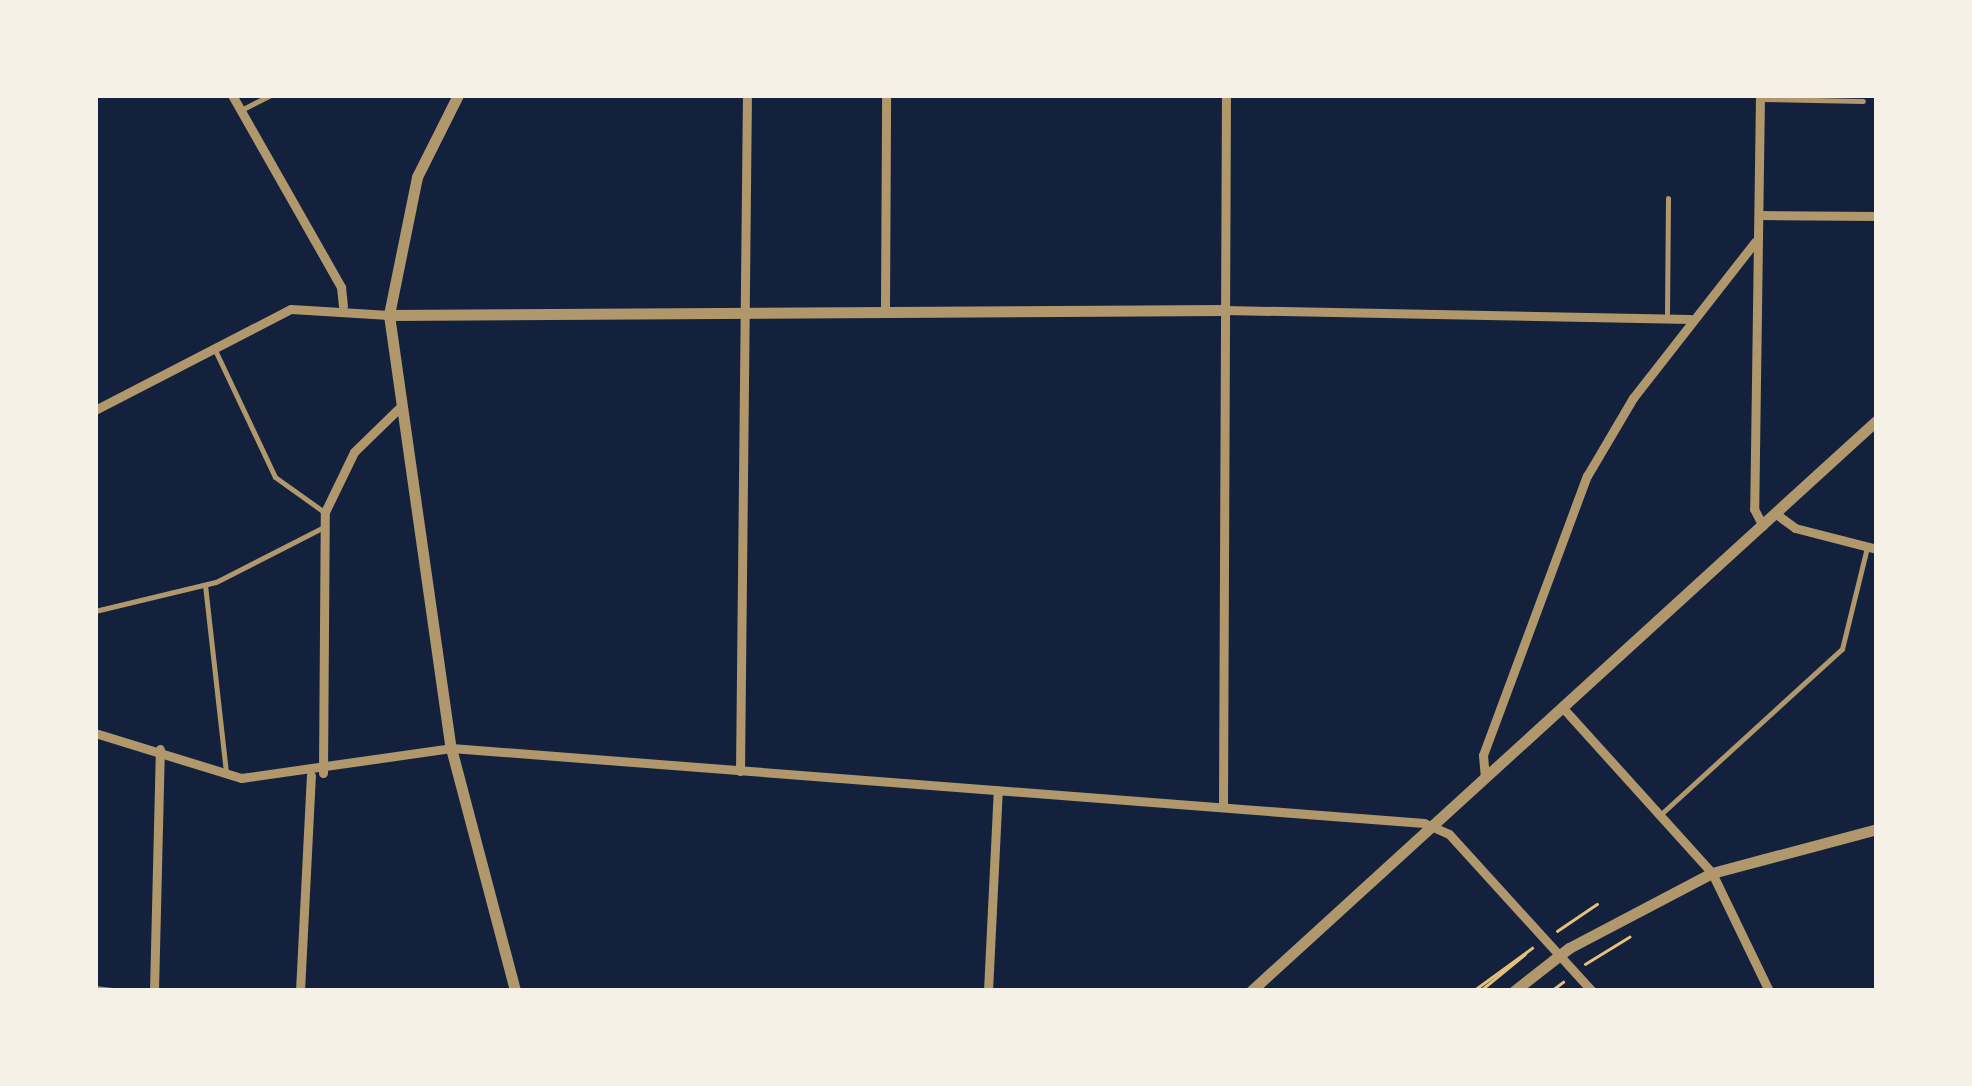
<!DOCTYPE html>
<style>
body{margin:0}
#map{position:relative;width:1972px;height:1086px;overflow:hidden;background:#14213d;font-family:Literata,serif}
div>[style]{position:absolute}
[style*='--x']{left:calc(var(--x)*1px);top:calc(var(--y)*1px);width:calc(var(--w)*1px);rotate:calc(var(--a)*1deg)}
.path>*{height:2.5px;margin:-1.25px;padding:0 1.25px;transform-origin:1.25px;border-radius:1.25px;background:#e5c07b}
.service>*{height:5px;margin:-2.5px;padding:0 2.5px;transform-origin:2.5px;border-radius:2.5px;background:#b1986c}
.minor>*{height:9px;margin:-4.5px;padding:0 4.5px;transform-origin:4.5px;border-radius:4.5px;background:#b1986c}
.tertiary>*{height:11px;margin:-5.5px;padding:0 5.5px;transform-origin:5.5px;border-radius:5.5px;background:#b1986c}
span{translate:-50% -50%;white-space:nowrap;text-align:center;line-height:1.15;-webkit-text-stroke:8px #f6f1e7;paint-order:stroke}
.frame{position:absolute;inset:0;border:98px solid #f6f1e7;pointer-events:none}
</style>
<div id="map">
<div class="path">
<i style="--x:1557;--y:931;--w:48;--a:-34"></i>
<i style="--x:1585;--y:964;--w:52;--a:-31.5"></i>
<i style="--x:1473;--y:991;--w:73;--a:-36.1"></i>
<i style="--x:1480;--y:991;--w:58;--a:-39.4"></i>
<i style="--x:1551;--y:991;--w:15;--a:-37"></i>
</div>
<div class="service">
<i style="--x:1760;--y:99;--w:103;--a:1.1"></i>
<i style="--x:243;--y:109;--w:31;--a:-27"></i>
<i style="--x:1667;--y:314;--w:116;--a:-89.5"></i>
<i style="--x:215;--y:350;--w:140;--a:64.7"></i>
<i style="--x:275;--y:477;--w:60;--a:35.5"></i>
<i style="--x:205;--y:585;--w:189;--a:83.6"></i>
<i style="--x:95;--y:611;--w:124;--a:-13.5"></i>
<i style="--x:216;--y:582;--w:121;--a:-27"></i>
<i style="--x:1660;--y:815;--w:246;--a:-42.4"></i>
<i style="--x:1842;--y:649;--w:105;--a:-76.2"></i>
<i style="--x:95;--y:988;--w:25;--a:7"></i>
</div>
<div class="minor">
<i style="--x:232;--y:95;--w:221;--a:60.4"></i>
<i style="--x:341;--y:287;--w:19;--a:84"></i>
<i style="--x:1760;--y:95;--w:414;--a:90.8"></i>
<i style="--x:1754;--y:509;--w:19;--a:62"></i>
<i style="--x:1759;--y:215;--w:118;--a:0.5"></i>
<i style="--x:885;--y:308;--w:213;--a:-89.7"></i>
<i style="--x:1224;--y:310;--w:466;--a:1.1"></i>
<i style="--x:95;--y:410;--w:220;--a:-27.3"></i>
<i style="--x:291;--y:309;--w:98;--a:3.5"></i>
<i style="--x:1776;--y:514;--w:24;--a:36"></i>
<i style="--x:1795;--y:528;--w:85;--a:14.4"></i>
<i style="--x:1563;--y:708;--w:222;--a:47.9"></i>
<i style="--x:1712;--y:873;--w:131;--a:64.2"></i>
<i style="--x:95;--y:733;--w:153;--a:17.1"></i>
<i style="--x:241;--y:778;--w:212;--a:-8.1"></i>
<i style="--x:451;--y:748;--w:976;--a:4.41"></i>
<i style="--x:1424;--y:823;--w:27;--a:24"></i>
<i style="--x:1449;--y:834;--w:212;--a:47.7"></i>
<i style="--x:740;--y:771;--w:676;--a:-89.41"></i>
<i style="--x:323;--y:773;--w:261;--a:-89.6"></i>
<i style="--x:325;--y:512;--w:67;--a:-64.2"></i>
<i style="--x:354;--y:452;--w:62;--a:-44.3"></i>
<i style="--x:1485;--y:778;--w:23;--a:-95"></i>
<i style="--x:1483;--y:755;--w:298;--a:-69.6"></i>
<i style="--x:1587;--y:476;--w:91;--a:-59.5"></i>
<i style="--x:1633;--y:398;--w:198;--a:-52"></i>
<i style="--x:1223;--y:805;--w:710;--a:-89.76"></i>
<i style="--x:154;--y:991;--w:242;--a:-88.6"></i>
<i style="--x:300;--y:991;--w:216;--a:-87.1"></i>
<i style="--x:988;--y:991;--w:201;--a:-87.2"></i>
</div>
<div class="tertiary">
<i style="--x:458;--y:95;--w:92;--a:116.6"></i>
<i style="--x:417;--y:177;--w:141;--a:101.5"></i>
<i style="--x:389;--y:315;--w:437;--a:81.9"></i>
<i style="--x:451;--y:748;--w:251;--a:75.2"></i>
<i style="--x:389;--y:315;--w:835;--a:-0.34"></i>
<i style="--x:1251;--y:991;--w:847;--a:-42.37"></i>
<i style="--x:1514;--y:991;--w:70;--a:-38"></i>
<i style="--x:1569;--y:948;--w:161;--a:-27.7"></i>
<i style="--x:1712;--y:873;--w:171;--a:-14.9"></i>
</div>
<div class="frame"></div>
</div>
